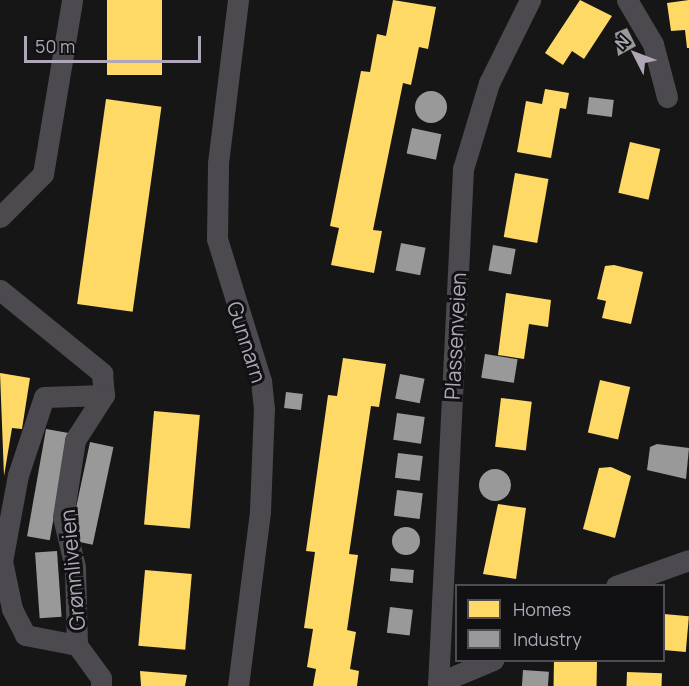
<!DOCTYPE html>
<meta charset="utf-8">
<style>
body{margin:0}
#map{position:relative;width:689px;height:686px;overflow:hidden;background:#161616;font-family:Manrope,sans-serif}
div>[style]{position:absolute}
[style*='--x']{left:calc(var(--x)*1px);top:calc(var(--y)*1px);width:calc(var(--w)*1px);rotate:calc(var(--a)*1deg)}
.homes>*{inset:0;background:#ffd966;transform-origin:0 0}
.industry>*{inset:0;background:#999;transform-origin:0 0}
.round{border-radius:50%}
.street>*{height:21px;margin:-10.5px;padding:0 10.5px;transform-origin:10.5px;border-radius:10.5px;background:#4d4a4f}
span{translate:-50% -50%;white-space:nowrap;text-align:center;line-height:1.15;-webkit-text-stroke:6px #111012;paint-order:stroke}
.street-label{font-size:21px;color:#afa7b7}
.legend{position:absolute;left:455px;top:584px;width:210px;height:78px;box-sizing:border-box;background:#111012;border:2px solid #504c54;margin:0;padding:8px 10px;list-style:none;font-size:18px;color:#afa7b7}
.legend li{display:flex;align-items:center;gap:12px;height:30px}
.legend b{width:30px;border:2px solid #504c54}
.north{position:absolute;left:605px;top:24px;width:60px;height:60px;-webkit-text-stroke:4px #111012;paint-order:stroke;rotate:312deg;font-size:16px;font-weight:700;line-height:24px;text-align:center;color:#afa7b7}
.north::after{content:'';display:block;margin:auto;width:21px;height:27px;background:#afa7b7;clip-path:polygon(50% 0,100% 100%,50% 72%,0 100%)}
.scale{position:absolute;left:24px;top:36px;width:177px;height:27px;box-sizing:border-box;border:3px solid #afa7b7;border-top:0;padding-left:8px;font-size:18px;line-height:21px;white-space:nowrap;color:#afa7b7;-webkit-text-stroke:4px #111012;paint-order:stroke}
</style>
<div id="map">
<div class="homes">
<i style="left:107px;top:0;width:55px;height:75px"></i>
<i style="clip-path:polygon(393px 0,436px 7px,428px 49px,419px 47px,411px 85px,403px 83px,373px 230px,382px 231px,374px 273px,331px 265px,339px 228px,330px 226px,361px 71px,370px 72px,377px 34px,386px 36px)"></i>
<i style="clip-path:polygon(580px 0,612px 16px,584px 59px,572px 51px,563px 65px,545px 53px)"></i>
<i style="clip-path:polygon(689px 0,689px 48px,687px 48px,685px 30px,671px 31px,667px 3px)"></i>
<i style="clip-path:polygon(545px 89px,569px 93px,566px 109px,560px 108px,551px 158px,517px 152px,526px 101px,542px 104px)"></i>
<i style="left:106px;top:99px;width:56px;height:207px;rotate:8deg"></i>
<i style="left:630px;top:142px;width:31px;height:52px;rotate:13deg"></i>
<i style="left:515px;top:173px;width:34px;height:65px;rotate:10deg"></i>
<i style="clip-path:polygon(614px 265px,643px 272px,631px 324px,602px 318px,606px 301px,597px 299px,605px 266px)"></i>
<i style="clip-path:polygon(506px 293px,551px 300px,548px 327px,529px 324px,524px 359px,498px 355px)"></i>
<i style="clip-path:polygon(343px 358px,386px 364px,379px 407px,371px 406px,349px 554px,358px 555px,347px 630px,356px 632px,350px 669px,359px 671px,357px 686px,313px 686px,316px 669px,307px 667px,313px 629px,304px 628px,315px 552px,306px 551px,328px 395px,337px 396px)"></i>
<i style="clip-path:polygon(0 373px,30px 378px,22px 429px,12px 428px,4px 476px)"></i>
<i style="left:600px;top:380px;width:31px;height:54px;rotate:13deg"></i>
<i style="left:501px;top:398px;width:31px;height:49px;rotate:7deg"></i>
<i style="left:154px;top:411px;width:46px;height:114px;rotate:5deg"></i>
<i style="clip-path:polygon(611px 467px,631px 476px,615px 538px,583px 529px,599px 468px)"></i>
<i style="clip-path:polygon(498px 504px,526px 508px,516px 579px,483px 574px)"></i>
<i style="left:145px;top:570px;width:47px;height:76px;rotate:5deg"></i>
<i style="left:664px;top:614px;width:25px;height:36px;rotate:5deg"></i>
<i style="left:554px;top:660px;width:43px;height:26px;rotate:1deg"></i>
<i style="clip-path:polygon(140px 671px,187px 675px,185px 686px,141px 686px)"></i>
<i style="left:627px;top:672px;width:35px;height:14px;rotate:2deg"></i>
</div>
<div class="industry">
<i style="clip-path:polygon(627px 28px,636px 46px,618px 56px,615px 33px)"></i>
<i class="round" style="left:415px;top:91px;width:32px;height:32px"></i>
<i style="left:589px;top:97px;width:25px;height:17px;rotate:7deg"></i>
<i style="left:412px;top:128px;width:30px;height:26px;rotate:12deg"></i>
<i style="left:401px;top:243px;width:25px;height:28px;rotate:11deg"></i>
<i style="left:493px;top:245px;width:23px;height:26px;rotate:10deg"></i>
<i style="left:485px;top:354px;width:33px;height:24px;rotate:9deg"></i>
<i style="left:400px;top:374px;width:25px;height:25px;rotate:11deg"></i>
<i style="left:286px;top:392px;width:17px;height:16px;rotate:7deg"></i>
<i style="left:397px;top:413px;width:28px;height:27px;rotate:8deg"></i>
<i style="left:46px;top:429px;width:23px;height:109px;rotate:10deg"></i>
<i style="left:90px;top:442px;width:24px;height:100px;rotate:12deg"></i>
<i style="clip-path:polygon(657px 444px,689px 448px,686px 479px,647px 470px,650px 447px)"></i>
<i style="left:398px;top:453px;width:25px;height:25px;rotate:7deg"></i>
<i class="round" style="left:479px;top:469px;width:32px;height:32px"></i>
<i style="left:397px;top:490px;width:26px;height:26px;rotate:7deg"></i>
<i class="round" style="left:392px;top:527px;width:28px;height:28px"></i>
<i style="left:57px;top:551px;width:66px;height:22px;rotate:86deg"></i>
<i style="left:391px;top:568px;width:23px;height:13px;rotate:5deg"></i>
<i style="left:390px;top:607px;width:23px;height:26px;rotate:7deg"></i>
<i style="left:523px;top:670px;width:26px;height:16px;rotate:4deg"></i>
</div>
<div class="street">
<i style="--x:627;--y:0;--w:51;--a:59.4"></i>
<i style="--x:653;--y:44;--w:55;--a:75.2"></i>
<i style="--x:0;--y:217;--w:61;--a:-45"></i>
<i style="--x:43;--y:174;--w:176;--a:-80.5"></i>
<i style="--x:0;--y:290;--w:132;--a:39.1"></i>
<i style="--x:102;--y:373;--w:22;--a:85"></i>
<i style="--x:104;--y:395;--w:60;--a:178.1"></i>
<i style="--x:44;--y:397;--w:82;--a:108.4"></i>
<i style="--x:18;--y:475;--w:87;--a:100.5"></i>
<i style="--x:2;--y:561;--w:49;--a:78.2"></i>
<i style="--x:12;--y:609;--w:29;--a:63"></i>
<i style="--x:25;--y:635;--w:53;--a:10.9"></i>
<i style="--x:616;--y:586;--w:77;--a:-19.6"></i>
<i style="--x:438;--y:683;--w:60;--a:-22.7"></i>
<i style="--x:101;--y:686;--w:8;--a:-90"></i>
<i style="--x:101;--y:678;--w:41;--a:-126"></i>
<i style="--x:77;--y:645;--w:78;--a:-91.5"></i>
<i style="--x:75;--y:567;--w:51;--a:-103.5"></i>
<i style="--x:63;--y:517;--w:78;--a:-81.1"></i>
<i style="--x:75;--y:440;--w:54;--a:-57.2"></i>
<i style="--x:238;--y:686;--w:176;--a:-82.8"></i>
<i style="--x:260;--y:511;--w:102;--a:-87.8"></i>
<i style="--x:264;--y:409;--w:28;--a:-96"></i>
<i style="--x:261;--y:381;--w:149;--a:-107.2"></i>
<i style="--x:217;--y:239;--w:76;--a:-89.2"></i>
<i style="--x:218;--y:163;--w:164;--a:-83"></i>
<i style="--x:438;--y:686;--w:518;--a:-87.23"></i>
<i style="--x:463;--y:169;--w:90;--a:-73.2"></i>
<i style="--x:489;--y:83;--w:93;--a:-63.7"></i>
</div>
<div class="street-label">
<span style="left:455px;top:336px;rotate:-87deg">Plassenveien</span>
<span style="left:247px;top:342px;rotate:72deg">Gunnarn</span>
<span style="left:72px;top:570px;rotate:-95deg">Grønnliveien</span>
</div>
<ul class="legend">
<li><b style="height:16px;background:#ffd966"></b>Homes</li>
<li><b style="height:16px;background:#999"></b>Industry</li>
</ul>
<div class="north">N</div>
<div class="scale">50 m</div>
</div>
